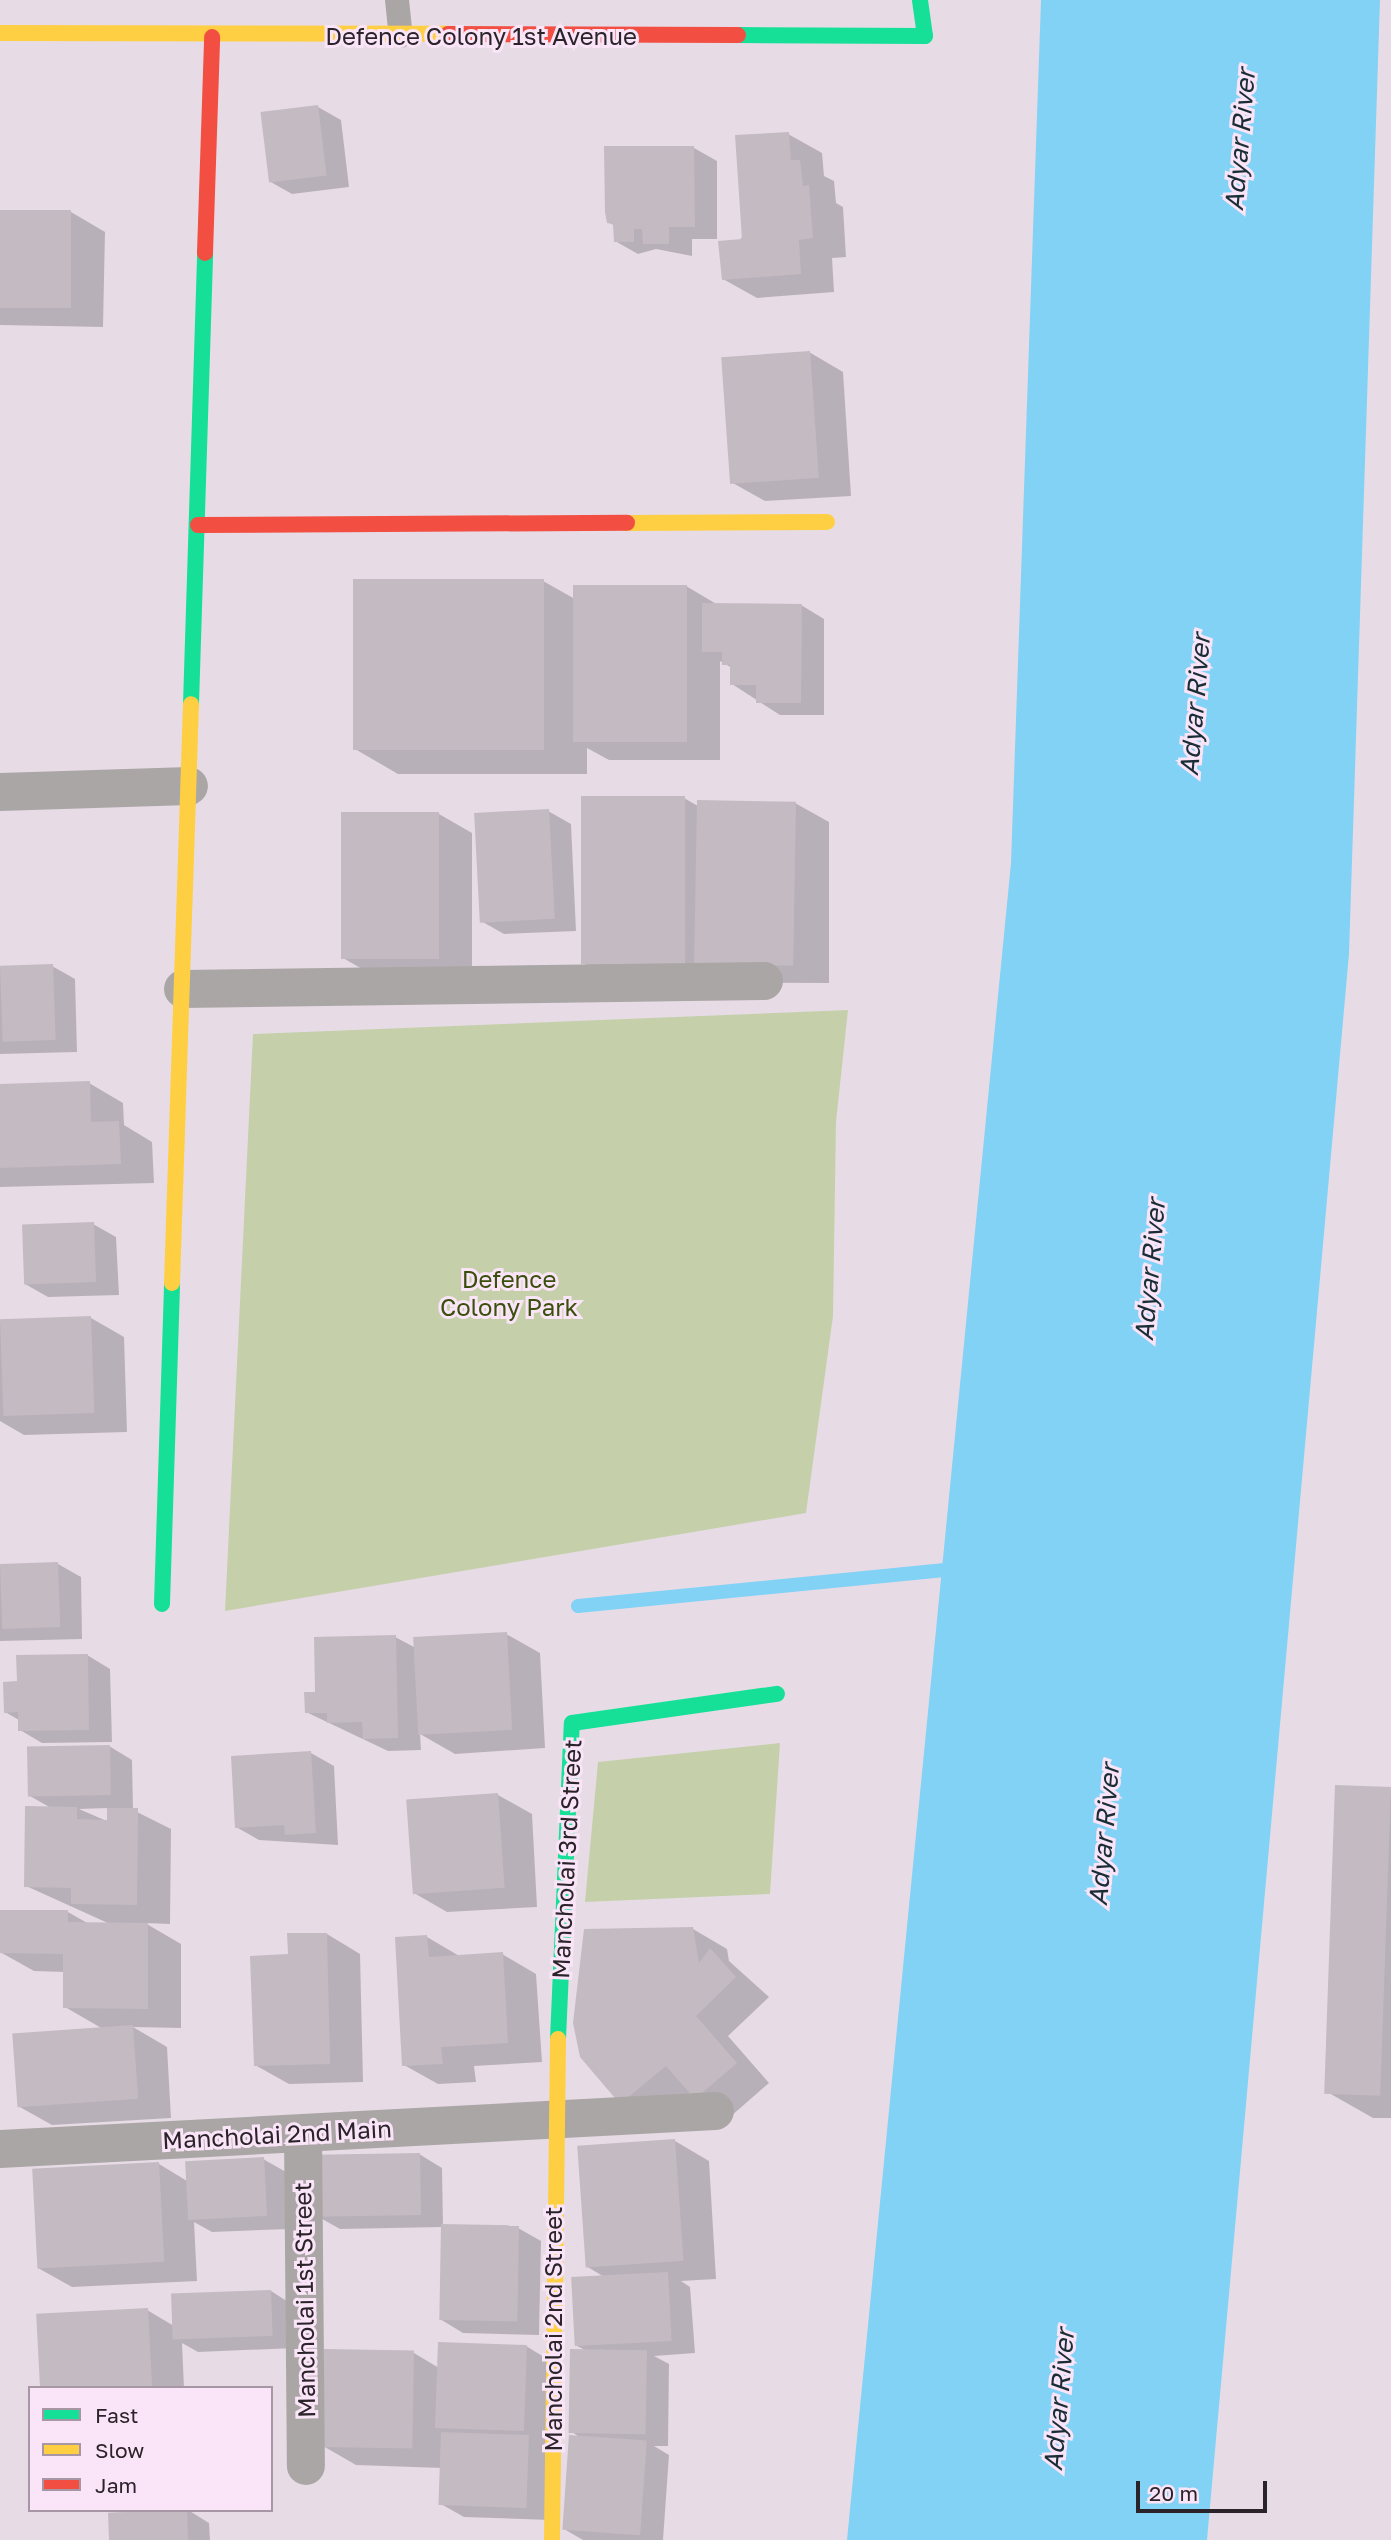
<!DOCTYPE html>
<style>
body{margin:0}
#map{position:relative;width:1391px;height:2540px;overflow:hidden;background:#e7dce6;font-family:"Golos Text",sans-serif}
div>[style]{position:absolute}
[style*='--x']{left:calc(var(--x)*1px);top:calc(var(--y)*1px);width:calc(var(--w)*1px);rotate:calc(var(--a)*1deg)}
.green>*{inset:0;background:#c5d0ab}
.water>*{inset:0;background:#82d2f6}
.shadow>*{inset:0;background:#0003}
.stream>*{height:14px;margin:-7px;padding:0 7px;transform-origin:7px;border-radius:7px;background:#82d2f6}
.building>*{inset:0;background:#c3bac2;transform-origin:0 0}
.lane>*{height:24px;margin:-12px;padding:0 12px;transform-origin:12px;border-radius:12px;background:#aba6a6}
.street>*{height:38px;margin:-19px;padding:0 19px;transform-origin:19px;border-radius:19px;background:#aba6a6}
.fast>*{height:16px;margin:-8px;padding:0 8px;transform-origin:8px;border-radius:8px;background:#16e098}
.slow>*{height:16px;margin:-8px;padding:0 8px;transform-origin:8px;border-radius:8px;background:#ffcf43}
.jam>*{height:16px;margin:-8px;padding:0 8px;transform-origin:8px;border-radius:8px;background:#f24e42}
span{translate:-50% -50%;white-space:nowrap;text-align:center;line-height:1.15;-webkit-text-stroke:6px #fae4f7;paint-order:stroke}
.street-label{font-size:24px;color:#2b232a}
.park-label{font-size:24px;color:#3a4f0c}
.water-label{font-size:26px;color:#192d36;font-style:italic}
.legend{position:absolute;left:28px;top:2386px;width:245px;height:126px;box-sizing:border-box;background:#fae4f7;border:2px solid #a797a5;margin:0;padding:9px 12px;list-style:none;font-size:21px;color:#2b232a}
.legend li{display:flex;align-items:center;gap:14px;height:35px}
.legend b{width:35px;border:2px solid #a797a5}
.scale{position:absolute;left:1136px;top:2481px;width:131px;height:32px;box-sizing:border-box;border:4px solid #2b232a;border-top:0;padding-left:9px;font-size:21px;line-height:24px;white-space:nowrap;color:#2b232a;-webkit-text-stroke:5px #fae4f7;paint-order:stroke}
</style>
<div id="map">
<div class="green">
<i style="clip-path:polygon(848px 1010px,836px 1122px,833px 1316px,806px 1513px,225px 1611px,253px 1034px)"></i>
<i style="clip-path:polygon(780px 1743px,770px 1894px,585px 1902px,598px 1762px)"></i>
</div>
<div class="water">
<i style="clip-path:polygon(1041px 0,1380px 0,1349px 954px,1207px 2540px,847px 2540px,1011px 863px)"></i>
</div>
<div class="shadow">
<i style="clip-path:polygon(318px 107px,341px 120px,349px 187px,292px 194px,269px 181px)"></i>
<i style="clip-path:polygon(788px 134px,822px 153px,824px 176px,834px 181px,836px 203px,843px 207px,846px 257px,832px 258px,834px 292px,757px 298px,723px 279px)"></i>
<i style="clip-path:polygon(694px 148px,717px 161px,717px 239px,692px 239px,692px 256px,656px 249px,638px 254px,615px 241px,615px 226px,608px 222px)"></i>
<i style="clip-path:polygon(0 212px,71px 212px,105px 232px,103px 327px,0 325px)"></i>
<i style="clip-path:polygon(809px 352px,843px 372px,851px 496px,765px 501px,731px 482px)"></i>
<i style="clip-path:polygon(543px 581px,575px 599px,686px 586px,718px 605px,801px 605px,824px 619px,824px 715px,780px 715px,732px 684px,732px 668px,720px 661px,720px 760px,609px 760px,587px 748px,587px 774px,398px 774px,355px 749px)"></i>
<i style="clip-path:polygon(684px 798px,698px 806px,795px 803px,829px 822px,829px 983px,617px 982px,583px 963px)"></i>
<i style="clip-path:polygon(548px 811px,571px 824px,576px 931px,504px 934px,481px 921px)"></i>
<i style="clip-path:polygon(439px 814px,472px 833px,472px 977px,376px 977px,343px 958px)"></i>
<i style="clip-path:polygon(52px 966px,75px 979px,77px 1052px,0 1054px,0 967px)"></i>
<i style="clip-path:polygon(89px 1083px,123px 1103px,124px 1125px,152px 1142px,154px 1183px,0 1187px,0 1086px)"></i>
<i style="clip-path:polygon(93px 1224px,116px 1237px,119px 1295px,48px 1297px,25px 1284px)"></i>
<i style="clip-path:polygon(91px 1318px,124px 1337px,127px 1432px,24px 1435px,0 1421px,0 1321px)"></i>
<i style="clip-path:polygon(58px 1564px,81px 1577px,82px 1639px,0 1641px,0 1565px)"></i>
<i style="clip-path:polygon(506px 1634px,540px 1653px,545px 1748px,455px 1754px,420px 1734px,421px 1750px,388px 1751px,306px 1712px,317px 1694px,395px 1637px,416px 1648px)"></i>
<i style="clip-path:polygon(87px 1655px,110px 1669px,112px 1742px,42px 1743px,20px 1730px,19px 1720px,5px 1712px,19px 1683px)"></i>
<i style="clip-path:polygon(evenodd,109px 1746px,132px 1760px,133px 1810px,171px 1829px,170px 1924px,145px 1923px,181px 1944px,181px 2028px,133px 2027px,167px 2047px,171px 2118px,52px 2125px,18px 2106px,103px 2029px,65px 2007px,65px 1972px,34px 1971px,0 1952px,68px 1912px,89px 1924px,110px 1924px,26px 1886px,51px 1808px,30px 1796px,109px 1746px,109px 1808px,109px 1822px,79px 1809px,109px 1808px)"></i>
<i style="clip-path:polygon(311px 1753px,334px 1766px,338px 1845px,259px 1840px,236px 1827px)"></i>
<i style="clip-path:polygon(1391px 1789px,1391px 2118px,1373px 2118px,1329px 2093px)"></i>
<i style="clip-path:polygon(498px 1795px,532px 1814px,537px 1907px,447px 1912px,414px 1893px)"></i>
<i style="clip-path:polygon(693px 1929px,727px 1949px,729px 1961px,769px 1997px,728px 2036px,769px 2083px,730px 2117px,691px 2092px,655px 2122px,622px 2103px)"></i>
<i style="clip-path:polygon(327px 1934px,360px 1954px,363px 2082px,289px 2084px,255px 2065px,290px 1956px)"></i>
<i style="clip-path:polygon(427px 1937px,461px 1957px,502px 1954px,536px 1974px,542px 2062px,474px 2066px,476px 2082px,438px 2084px,404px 2065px)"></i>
<i style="clip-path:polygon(675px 2141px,709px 2161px,716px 2279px,681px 2281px,690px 2287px,695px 2353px,654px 2356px,669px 2364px,668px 2446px,654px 2446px,669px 2455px,663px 2540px,583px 2540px,564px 2529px,581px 2438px,572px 2432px,585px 2350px,577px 2346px,606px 2278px,586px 2266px)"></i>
<i style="clip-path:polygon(419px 2154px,442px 2168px,443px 2226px,518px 2228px,541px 2241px,539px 2335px,463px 2333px,440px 2319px,442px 2227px,340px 2229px,317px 2216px)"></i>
<i style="clip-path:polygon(263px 2159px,286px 2172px,289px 2229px,212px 2232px,194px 2222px,197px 2281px,72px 2287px,38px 2268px,159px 2164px,187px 2181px)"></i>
<i style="clip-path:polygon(271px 2291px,293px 2305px,295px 2348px,198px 2352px,182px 2343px,184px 2388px,41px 2388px,147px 2310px,174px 2326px)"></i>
<i style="clip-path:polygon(526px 2346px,549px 2360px,550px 2520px,464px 2517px,441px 2504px,442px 2468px,356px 2465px,323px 2446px,414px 2353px,439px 2368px)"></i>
<i style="clip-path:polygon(188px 2510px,209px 2523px,210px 2540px,111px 2540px,110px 2513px)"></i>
</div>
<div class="stream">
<i style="--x:578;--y:1606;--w:366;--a:-5.6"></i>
</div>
<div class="building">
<i style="left:318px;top:105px;width:71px;height:58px;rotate:83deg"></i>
<i style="clip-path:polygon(789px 132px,791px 160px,800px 160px,803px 186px,809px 185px,813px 238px,799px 240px,801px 274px,722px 280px,718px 241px,742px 239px,735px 135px)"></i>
<i style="clip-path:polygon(604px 146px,694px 146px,695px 227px,669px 227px,669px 244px,643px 244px,642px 229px,634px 229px,634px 242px,614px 242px,613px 224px,607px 223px,605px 212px)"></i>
<i style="left:0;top:210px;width:71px;height:98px"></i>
<i style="left:810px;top:351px;width:127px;height:89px;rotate:86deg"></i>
<i style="left:353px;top:579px;width:191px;height:171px"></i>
<i style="left:573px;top:585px;width:114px;height:157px"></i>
<i style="clip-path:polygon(702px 603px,802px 604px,801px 703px,756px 703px,756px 685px,730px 685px,730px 665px,722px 665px,722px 652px,702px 652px)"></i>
<i style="left:581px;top:796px;width:104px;height:168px"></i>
<i style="left:697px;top:800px;width:99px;height:164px;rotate:1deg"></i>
<i style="left:549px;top:809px;width:110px;height:75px;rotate:87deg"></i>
<i style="left:341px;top:812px;width:98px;height:147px"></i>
<i style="left:53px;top:964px;width:76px;height:53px;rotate:88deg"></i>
<i style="clip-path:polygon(90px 1081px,91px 1122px,119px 1121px,121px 1164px,0 1168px,0 1084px)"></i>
<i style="left:94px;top:1222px;width:60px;height:72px;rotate:88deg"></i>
<i style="left:91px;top:1316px;width:97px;height:91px;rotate:88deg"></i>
<i style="left:58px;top:1562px;width:65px;height:58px;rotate:88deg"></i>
<i style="left:507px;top:1632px;width:98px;height:94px;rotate:87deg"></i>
<i style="clip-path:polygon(396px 1635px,398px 1738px,363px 1739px,362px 1722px,327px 1723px,327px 1713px,305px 1713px,304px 1692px,315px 1692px,314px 1637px)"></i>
<i style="clip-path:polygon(88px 1654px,89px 1730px,18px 1731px,18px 1712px,4px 1713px,3px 1682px,17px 1681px,16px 1655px)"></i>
<i style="left:110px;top:1745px;width:50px;height:83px;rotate:89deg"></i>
<i style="clip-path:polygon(311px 1751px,316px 1833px,285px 1835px,284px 1825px,235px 1828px,231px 1756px)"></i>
<i style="left:1335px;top:1785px;width:56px;height:309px;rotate:2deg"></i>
<i style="left:498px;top:1793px;width:95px;height:92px;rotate:86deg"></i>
<i style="clip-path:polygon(25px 1806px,77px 1807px,77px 1819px,107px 1820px,107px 1808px,138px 1808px,137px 1905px,71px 1904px,71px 1888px,24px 1887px)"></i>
<i style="clip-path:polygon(0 1910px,68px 1910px,68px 1922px,148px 1923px,148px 2009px,63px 2008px,63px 1954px,0 1953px)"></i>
<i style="clip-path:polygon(693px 1927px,699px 1963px,710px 1948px,736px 1977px,696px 2016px,737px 2063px,695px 2099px,666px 2066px,620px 2104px,580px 2057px,573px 2023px,584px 1929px)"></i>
<i style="clip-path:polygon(287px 1933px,327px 1933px,330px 2064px,254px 2066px,250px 1956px,288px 1954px)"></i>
<i style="clip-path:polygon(427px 1935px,429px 1957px,503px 1952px,508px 2043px,441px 2047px,443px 2064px,402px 2066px,395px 1937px)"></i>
<i style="left:133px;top:2025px;width:74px;height:121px;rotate:86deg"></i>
<i style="left:675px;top:2139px;width:122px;height:98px;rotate:86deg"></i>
<i style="left:420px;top:2153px;width:62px;height:106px;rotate:89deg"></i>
<i style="left:264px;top:2157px;width:59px;height:79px;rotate:87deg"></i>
<i style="left:159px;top:2162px;width:100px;height:127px;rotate:87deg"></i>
<i style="left:441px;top:2224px;width:78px;height:96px;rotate:1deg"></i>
<i style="left:668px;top:2272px;width:69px;height:97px;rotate:87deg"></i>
<i style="left:271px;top:2290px;width:46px;height:100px;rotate:88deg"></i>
<i style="left:148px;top:2308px;width:80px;height:112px;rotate:87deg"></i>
<i style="left:438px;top:2342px;width:89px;height:86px;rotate:2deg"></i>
<i style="left:324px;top:2349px;width:90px;height:98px;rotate:1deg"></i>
<i style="left:570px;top:2349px;width:77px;height:84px;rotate:1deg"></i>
<i style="left:441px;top:2432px;width:88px;height:73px;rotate:2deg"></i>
<i style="left:569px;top:2435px;width:78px;height:95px;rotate:4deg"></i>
<i style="left:187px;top:2510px;width:30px;height:79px;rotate:88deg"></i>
</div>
<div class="lane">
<i style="--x:397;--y:0;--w:36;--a:84"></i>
</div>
<div class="street">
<i style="--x:0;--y:792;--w:189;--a:-1.8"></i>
<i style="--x:183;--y:989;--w:581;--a:-0.79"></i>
<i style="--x:303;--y:2134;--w:332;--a:89.5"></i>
<i style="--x:0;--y:2149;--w:716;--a:-3.04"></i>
</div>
<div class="fast">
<i style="--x:738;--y:35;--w:187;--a:0.3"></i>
<i style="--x:925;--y:36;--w:36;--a:-98"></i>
<i style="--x:191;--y:704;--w:451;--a:-88.2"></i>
<i style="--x:162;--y:1604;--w:321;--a:-88.2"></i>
<i style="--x:558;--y:2039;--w:316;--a:-87.5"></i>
<i style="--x:572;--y:1723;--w:207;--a:-8.1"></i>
</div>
<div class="slow">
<i style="--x:0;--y:33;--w:448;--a:0.1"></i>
<i style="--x:627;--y:523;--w:200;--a:-0.3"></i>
<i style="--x:172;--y:1283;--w:579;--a:-88.12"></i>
<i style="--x:552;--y:2540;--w:501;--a:-89.31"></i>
</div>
<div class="jam">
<i style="--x:448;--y:34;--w:290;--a:0.2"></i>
<i style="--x:205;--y:253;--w:216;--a:-88.1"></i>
<i style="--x:198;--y:525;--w:429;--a:-0.3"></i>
</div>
<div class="street-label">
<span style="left:481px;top:36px">Defence Colony 1st Avenue</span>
<span style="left:566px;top:1859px;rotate:-87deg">Mancholai 3rd Street</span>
<span style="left:277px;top:2134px;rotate:-3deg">Mancholai 2nd Main</span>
<span style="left:304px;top:2300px;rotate:-91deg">Mancholai 1st Street</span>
<span style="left:553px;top:2329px;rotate:-90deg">Mancholai 2nd Street</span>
</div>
<div class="park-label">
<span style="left:509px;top:1293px">Defence<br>Colony Park</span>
</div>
<div class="water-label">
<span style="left:1240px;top:140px;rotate:-85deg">Adyar River</span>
<span style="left:1195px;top:705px;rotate:-85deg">Adyar River</span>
<span style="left:1150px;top:1270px;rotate:-85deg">Adyar River</span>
<span style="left:1104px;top:1835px;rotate:-85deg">Adyar River</span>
<span style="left:1059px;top:2400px;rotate:-85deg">Adyar River</span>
</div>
<ul class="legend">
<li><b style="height:9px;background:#16e098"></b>Fast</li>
<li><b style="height:9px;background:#ffcf43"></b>Slow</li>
<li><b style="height:9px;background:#f24e42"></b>Jam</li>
</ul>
<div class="scale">20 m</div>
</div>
